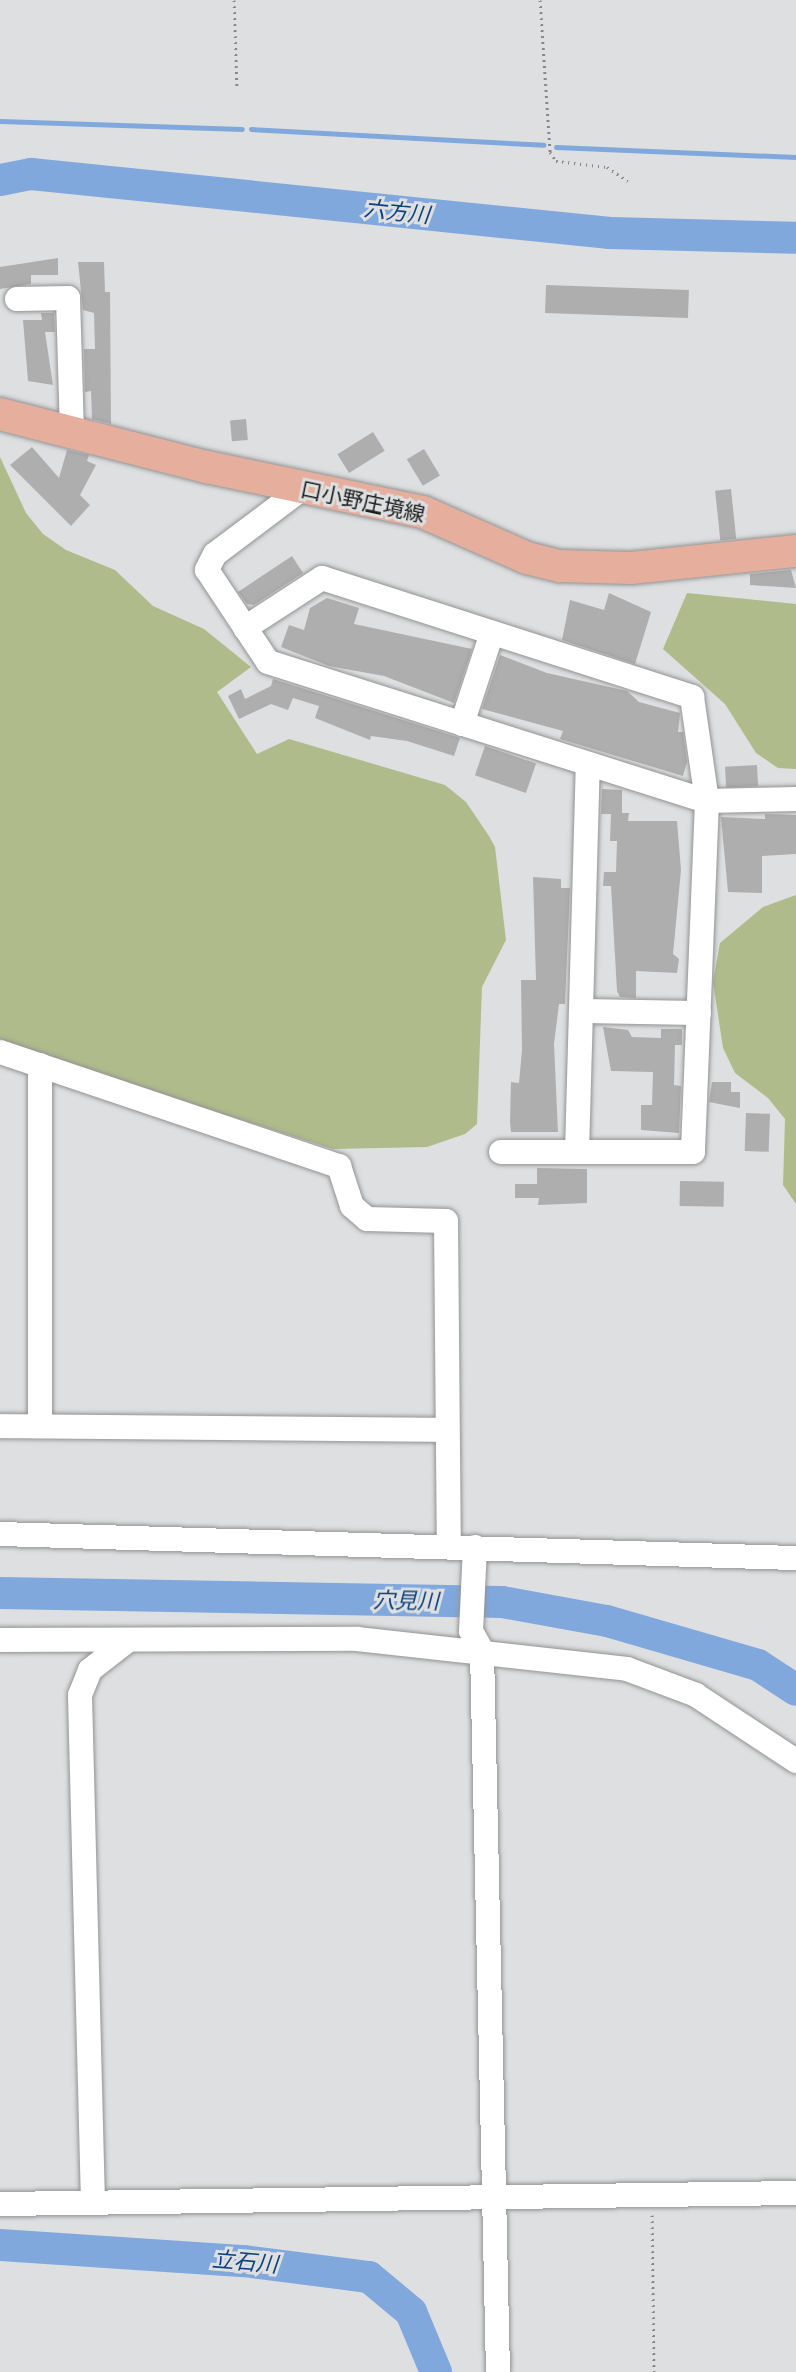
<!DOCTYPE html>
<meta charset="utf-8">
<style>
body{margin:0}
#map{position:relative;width:796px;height:2372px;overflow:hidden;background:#dedfe0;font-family:"IBM Plex Serif","Noto Sans JP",serif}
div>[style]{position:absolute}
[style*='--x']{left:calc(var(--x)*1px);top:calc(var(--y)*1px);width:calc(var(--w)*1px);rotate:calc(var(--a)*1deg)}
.green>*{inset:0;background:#b0bb8b}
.stream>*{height:5px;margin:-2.5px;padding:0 2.5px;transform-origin:2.5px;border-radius:2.5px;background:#81a8dc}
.river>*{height:32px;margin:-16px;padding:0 16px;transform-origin:16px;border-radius:16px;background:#81a8dc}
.building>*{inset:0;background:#afaeaf;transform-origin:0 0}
.path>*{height:3px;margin-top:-1.5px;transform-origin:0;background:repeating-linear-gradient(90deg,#868787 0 1.5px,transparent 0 6px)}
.roads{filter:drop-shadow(0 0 2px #929393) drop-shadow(0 0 2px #929393)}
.minor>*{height:24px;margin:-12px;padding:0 12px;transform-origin:12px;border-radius:12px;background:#fff}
.major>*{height:32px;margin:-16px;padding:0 16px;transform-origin:16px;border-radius:16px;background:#e5ae9d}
span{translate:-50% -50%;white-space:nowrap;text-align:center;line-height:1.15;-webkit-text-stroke:6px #dedfe0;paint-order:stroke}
.street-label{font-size:21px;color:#1a1a1a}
.water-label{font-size:22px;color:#0c417f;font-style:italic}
</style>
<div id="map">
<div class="green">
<i style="clip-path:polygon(0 457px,26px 513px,43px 534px,66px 550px,115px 570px,153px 606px,204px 629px,251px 667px,217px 692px,257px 754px,289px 739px,445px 785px,466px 802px,489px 836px,495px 847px,506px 940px,482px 987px,477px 1124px,465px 1134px,427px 1147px,333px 1149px,0 1043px)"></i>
<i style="clip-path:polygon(687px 593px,796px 604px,796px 769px,778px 768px,756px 753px,725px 704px,663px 649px)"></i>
<i style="clip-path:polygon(796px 895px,796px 1204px,783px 1185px,785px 1119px,768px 1098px,735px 1073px,723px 1048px,713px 982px,720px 943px,763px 907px)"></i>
</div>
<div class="stream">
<i style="--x:0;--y:121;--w:242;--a:1.9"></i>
<i style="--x:251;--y:129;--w:293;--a:3.1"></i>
<i style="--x:556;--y:147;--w:240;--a:2.4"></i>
</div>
<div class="river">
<i style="--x:0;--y:180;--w:32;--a:-11"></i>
<i style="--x:31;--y:174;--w:582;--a:5.82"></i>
<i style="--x:610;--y:233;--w:186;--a:1.5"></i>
<i style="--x:0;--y:1593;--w:502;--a:1.03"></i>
<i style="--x:502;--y:1602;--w:107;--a:10.3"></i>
<i style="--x:607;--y:1621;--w:157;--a:16.2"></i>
<i style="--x:758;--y:1665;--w:45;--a:33.3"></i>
<i style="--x:0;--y:2245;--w:245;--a:3.8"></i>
<i style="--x:244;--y:2261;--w:126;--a:7.3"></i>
<i style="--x:369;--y:2277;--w:55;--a:39.8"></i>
<i style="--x:411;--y:2312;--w:65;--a:67.4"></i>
</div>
<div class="building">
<i style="clip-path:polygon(58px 258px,58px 275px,31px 275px,31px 284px,0 289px,0 267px)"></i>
<i style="clip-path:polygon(78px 262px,104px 262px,105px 292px,110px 292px,111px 424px,92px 419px,91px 391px,85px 392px,84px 349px,95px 349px,94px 313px,83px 310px)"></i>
<i style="left:546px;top:285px;width:143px;height:28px;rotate:2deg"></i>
<i style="clip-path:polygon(41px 313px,54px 313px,55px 332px,45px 332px,53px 385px,28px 381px,23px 320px,42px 320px)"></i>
<i style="left:246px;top:419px;width:21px;height:16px;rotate:85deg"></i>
<i style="left:373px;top:432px;width:22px;height:42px;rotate:58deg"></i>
<i style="clip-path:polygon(32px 447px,59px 478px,67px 450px,89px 455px,87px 461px,96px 465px,80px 495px,90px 505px,71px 526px,10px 465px)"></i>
<i style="left:424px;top:449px;width:31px;height:20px;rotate:59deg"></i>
<i style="left:731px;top:489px;width:50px;height:16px;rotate:84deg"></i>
<i style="clip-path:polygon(292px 556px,303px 573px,254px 605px,247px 604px,238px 592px)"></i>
<i style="clip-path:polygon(791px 570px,796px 588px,750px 585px,750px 574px)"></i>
<i style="clip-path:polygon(609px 593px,651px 612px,635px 664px,562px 640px,570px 600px,604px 610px)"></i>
<i style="clip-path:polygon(327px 598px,359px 608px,354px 624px,472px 649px,454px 703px,384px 676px,329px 666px,281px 647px,289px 625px,304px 630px,310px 608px)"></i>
<i style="clip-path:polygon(500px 655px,547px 673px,627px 691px,639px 702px,680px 713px,678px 732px,683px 732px,687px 762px,683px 776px,560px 739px,563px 731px,482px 709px)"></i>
<i style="clip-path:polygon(273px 679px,460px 738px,454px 756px,407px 741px,371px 736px,370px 740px,315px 718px,319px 706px,293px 698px,288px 710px,271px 704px,239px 719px,228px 696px,241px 689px,245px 699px,271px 686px)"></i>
<i style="left:485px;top:746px;width:54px;height:31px;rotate:19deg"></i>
<i style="left:757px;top:765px;width:21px;height:32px;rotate:87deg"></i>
<i style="clip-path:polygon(602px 789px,622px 790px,622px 813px,629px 813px,628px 821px,677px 821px,681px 870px,673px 954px,679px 959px,677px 973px,636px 971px,636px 998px,620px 997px,617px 991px,611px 886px,603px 886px,604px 872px,616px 872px,617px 841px,610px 841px,611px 814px,601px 814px)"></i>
<i style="clip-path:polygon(765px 814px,796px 815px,796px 854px,762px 856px,762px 893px,728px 892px,721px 817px,765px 819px)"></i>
<i style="clip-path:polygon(533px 877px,561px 879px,561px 888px,570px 888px,565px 1004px,559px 1004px,554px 1044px,558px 1132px,511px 1132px,510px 1122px,511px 1082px,519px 1083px,522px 1050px,521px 980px,536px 980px)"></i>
<i style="clip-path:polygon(603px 1027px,628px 1030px,632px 1037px,661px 1038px,661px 1029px,682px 1029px,682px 1045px,675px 1045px,674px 1085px,681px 1086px,679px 1133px,641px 1130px,641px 1105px,652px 1105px,653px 1072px,611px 1071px)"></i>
<i style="clip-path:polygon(712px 1082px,731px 1082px,731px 1092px,740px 1092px,740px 1108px,709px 1102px)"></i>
<i style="left:746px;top:1113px;width:24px;height:38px;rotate:2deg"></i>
<i style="clip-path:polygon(537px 1168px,587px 1169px,587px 1203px,538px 1205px,539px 1198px,515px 1198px,515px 1184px,537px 1184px)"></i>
<i style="left:680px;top:1181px;width:44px;height:25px;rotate:1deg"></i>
</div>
<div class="path">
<i style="--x:234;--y:0;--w:89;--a:88.1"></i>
<i style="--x:540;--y:0;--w:152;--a:86.2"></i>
<i style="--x:550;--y:152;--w:11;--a:56"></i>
<i style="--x:556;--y:161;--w:51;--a:6.7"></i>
<i style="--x:607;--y:167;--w:25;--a:34"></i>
<i style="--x:652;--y:2215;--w:157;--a:89.3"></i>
</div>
<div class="roads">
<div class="minor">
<i style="--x:17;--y:299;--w:51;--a:-1.1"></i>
<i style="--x:68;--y:298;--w:133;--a:88.3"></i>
<i style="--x:303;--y:488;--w:110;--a:143.1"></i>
<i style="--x:215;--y:554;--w:18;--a:117"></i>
<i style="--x:207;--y:570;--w:110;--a:56.5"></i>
<i style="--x:268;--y:662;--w:460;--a:17.6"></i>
<i style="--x:707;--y:801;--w:89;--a:-1.3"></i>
<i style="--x:245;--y:628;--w:92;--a:-33"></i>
<i style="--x:322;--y:578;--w:389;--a:17.8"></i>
<i style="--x:692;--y:697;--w:105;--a:81.8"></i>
<i style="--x:707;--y:801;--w:351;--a:92.3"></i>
<i style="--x:693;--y:1152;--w:192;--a:180"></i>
<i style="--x:462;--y:724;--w:96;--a:-71.8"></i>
<i style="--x:581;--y:1011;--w:118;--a:1"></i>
<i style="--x:0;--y:1052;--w:358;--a:18.6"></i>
<i style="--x:339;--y:1166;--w:42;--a:72"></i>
<i style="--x:352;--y:1206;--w:20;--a:41"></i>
<i style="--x:367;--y:1219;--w:79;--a:1.5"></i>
<i style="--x:446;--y:1221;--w:325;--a:89.5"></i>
<i style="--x:577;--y:1152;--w:388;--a:-88.4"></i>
<i style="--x:0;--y:1426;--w:447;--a:0.5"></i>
<i style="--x:40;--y:1426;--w:361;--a:-90"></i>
<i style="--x:0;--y:1534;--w:796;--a:1.73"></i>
<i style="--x:475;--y:1547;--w:84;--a:92.7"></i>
<i style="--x:471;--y:1631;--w:23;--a:61"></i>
<i style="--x:482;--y:1651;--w:721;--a:88.73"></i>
<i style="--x:0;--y:1640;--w:357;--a:-0.2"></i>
<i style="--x:357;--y:1639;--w:272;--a:6.3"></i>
<i style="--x:627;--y:1669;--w:74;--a:20.6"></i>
<i style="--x:696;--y:1695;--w:120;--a:33.4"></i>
<i style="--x:93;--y:2203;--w:508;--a:-91.47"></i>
<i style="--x:80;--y:1695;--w:27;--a:-68"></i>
<i style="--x:90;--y:1670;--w:46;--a:-37.9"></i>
<i style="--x:0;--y:2204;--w:796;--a:-0.79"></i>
</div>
<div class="major">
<i style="--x:0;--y:414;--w:214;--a:14.4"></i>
<i style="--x:207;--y:467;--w:221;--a:11.8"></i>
<i style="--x:423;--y:512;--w:114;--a:23.9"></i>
<i style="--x:527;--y:558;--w:34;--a:14"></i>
<i style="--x:560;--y:566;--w:71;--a:1.6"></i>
<i style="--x:631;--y:568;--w:166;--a:-5.9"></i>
</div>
</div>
<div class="street-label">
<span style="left:363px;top:501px;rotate:12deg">口小野庄境線</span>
</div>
<div class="water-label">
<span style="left:397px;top:211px;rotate:6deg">六方川</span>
<span style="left:406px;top:1600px;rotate:1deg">穴見川</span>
<span style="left:245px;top:2261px;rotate:5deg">立石川</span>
</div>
</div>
